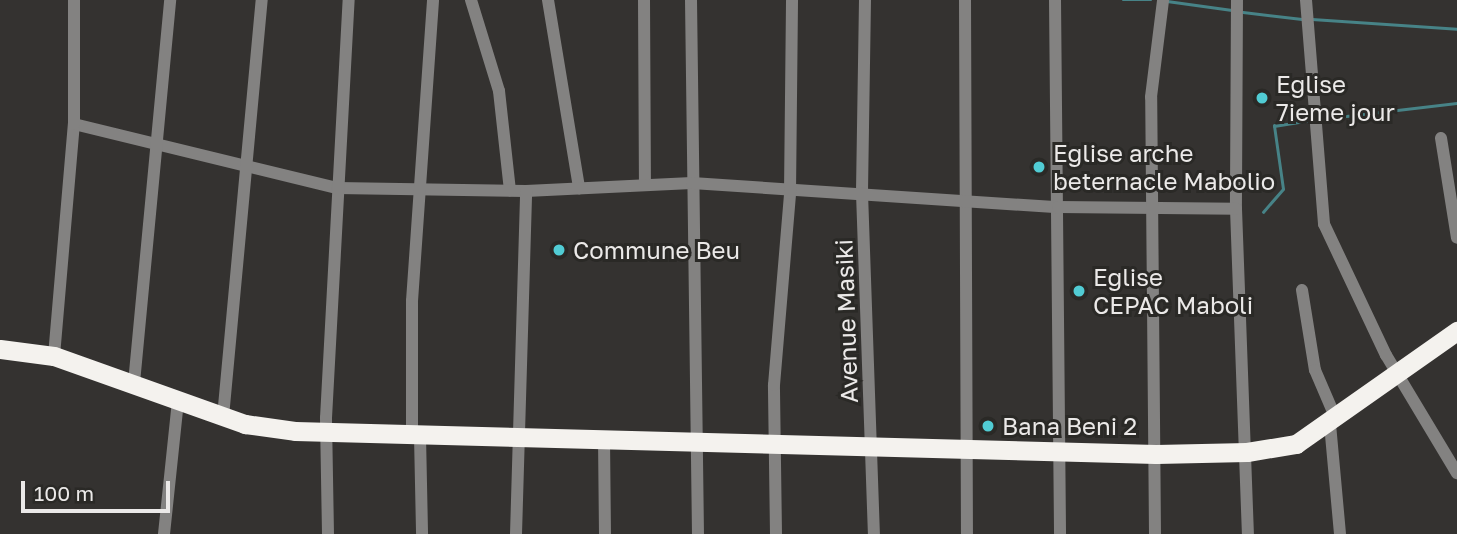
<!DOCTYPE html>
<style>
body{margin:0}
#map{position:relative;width:1457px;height:534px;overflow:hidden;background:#343230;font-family:"Golos Text",sans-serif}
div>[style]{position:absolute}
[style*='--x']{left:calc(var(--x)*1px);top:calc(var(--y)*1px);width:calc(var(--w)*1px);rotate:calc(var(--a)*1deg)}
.stream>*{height:2.5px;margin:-1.25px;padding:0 1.25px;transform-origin:1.25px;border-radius:1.25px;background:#478387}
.minor>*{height:12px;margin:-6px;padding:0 6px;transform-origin:6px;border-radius:6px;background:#838281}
.highway>*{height:19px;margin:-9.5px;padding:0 9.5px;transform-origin:9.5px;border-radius:9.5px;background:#f4f2ee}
.dots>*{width:19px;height:19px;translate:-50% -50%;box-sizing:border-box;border:4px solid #2a2926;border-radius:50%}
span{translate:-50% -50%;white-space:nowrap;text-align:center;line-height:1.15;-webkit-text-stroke:6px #2a2926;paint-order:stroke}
.poi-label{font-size:24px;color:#ebe9e8}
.left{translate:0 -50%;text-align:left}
.street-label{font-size:24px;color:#ebe9e8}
.scale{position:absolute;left:21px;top:481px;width:149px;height:32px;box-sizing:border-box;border:4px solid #ebe9e8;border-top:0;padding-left:9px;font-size:21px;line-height:24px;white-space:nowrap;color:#ebe9e8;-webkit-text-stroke:5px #2a2926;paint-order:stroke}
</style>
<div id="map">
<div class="stream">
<i style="--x:1123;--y:0;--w:28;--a:0"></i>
<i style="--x:1167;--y:1;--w:67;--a:7.8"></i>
<i style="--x:1243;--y:12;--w:59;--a:6.8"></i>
<i style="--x:1312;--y:19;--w:145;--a:3.9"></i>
<i style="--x:1321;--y:119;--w:137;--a:-6.7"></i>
<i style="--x:1263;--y:212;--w:30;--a:-49"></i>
<i style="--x:1283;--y:189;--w:64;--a:-98.1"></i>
<i style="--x:1274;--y:126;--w:37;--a:-9"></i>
</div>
<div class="minor">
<i style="--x:471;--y:0;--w:95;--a:72.9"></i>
<i style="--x:499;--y:91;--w:100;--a:83.7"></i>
<i style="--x:548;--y:0;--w:191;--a:80.6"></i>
<i style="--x:644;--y:0;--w:185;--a:89.7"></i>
<i style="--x:691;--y:0;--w:534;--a:89.25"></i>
<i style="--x:865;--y:0;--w:193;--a:90.9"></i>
<i style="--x:862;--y:193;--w:341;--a:88"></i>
<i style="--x:965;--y:0;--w:534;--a:89.79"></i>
<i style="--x:1055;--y:0;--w:534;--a:89.46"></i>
<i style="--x:1237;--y:0;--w:209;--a:90.3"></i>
<i style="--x:1236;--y:209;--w:325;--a:87.9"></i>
<i style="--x:1306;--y:0;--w:225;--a:85.4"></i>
<i style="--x:1324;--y:224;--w:145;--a:64.7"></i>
<i style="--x:1386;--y:355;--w:138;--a:59"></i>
<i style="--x:74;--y:124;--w:271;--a:13.7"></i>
<i style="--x:337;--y:188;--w:189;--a:0.9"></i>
<i style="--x:526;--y:191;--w:166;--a:-2.8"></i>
<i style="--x:692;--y:183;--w:367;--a:3.8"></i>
<i style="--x:1058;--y:207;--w:178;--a:0.6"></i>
<i style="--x:1441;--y:138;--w:101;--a:80.9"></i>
<i style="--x:1302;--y:290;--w:81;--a:80.8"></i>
<i style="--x:1315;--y:370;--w:53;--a:66.8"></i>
<i style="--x:54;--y:356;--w:233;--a:-85.1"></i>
<i style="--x:74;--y:124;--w:124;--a:-90"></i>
<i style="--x:134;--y:383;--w:385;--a:-84.6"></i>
<i style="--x:223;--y:417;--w:419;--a:-84.7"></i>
<i style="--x:1330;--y:424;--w:110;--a:84.8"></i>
<i style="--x:412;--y:436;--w:135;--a:-90"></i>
<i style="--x:412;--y:301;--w:302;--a:-86"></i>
<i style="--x:420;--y:436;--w:98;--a:88.8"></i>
<i style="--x:604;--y:439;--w:95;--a:89.4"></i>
<i style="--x:164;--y:534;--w:135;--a:-84"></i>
<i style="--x:328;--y:534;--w:116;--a:-91"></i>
<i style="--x:326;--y:418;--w:419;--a:-86.9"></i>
<i style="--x:516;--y:534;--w:343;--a:-88.3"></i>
<i style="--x:776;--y:534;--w:149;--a:-90.8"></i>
<i style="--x:774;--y:385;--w:193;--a:-85.2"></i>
<i style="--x:790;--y:193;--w:193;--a:-89.4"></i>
<i style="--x:1155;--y:534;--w:437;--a:-90.5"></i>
<i style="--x:1151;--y:97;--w:98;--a:-82.9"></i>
</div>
<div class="highway">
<i style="--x:0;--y:349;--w:54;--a:7.4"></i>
<i style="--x:54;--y:356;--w:203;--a:19.6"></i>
<i style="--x:245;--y:424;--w:50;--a:8"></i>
<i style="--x:295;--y:431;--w:861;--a:1.53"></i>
<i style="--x:1156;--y:454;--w:91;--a:-1.3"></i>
<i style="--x:1247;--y:452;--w:50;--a:-9.3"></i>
<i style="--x:1296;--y:444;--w:197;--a:-35.1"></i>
</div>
<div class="dots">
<i style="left:1262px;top:98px;background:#51ccd4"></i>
<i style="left:1039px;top:167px;background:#51ccd4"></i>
<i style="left:559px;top:250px;background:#51ccd4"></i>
<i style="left:1079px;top:291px;background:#51ccd4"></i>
<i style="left:988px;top:426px;background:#51ccd4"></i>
</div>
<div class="poi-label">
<span class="left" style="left:1276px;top:98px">Eglise<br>7ieme jour</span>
<span class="left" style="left:1053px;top:167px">Eglise arche<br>beternacle Mabolio</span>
<span class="left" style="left:573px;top:250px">Commune Beu</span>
<span class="left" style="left:1093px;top:291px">Eglise<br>CEPAC Maboli</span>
<span class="left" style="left:1002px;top:426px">Bana Beni 2</span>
</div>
<div class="street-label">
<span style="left:846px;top:321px;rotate:-92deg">Avenue Masiki</span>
</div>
<div class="scale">100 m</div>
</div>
